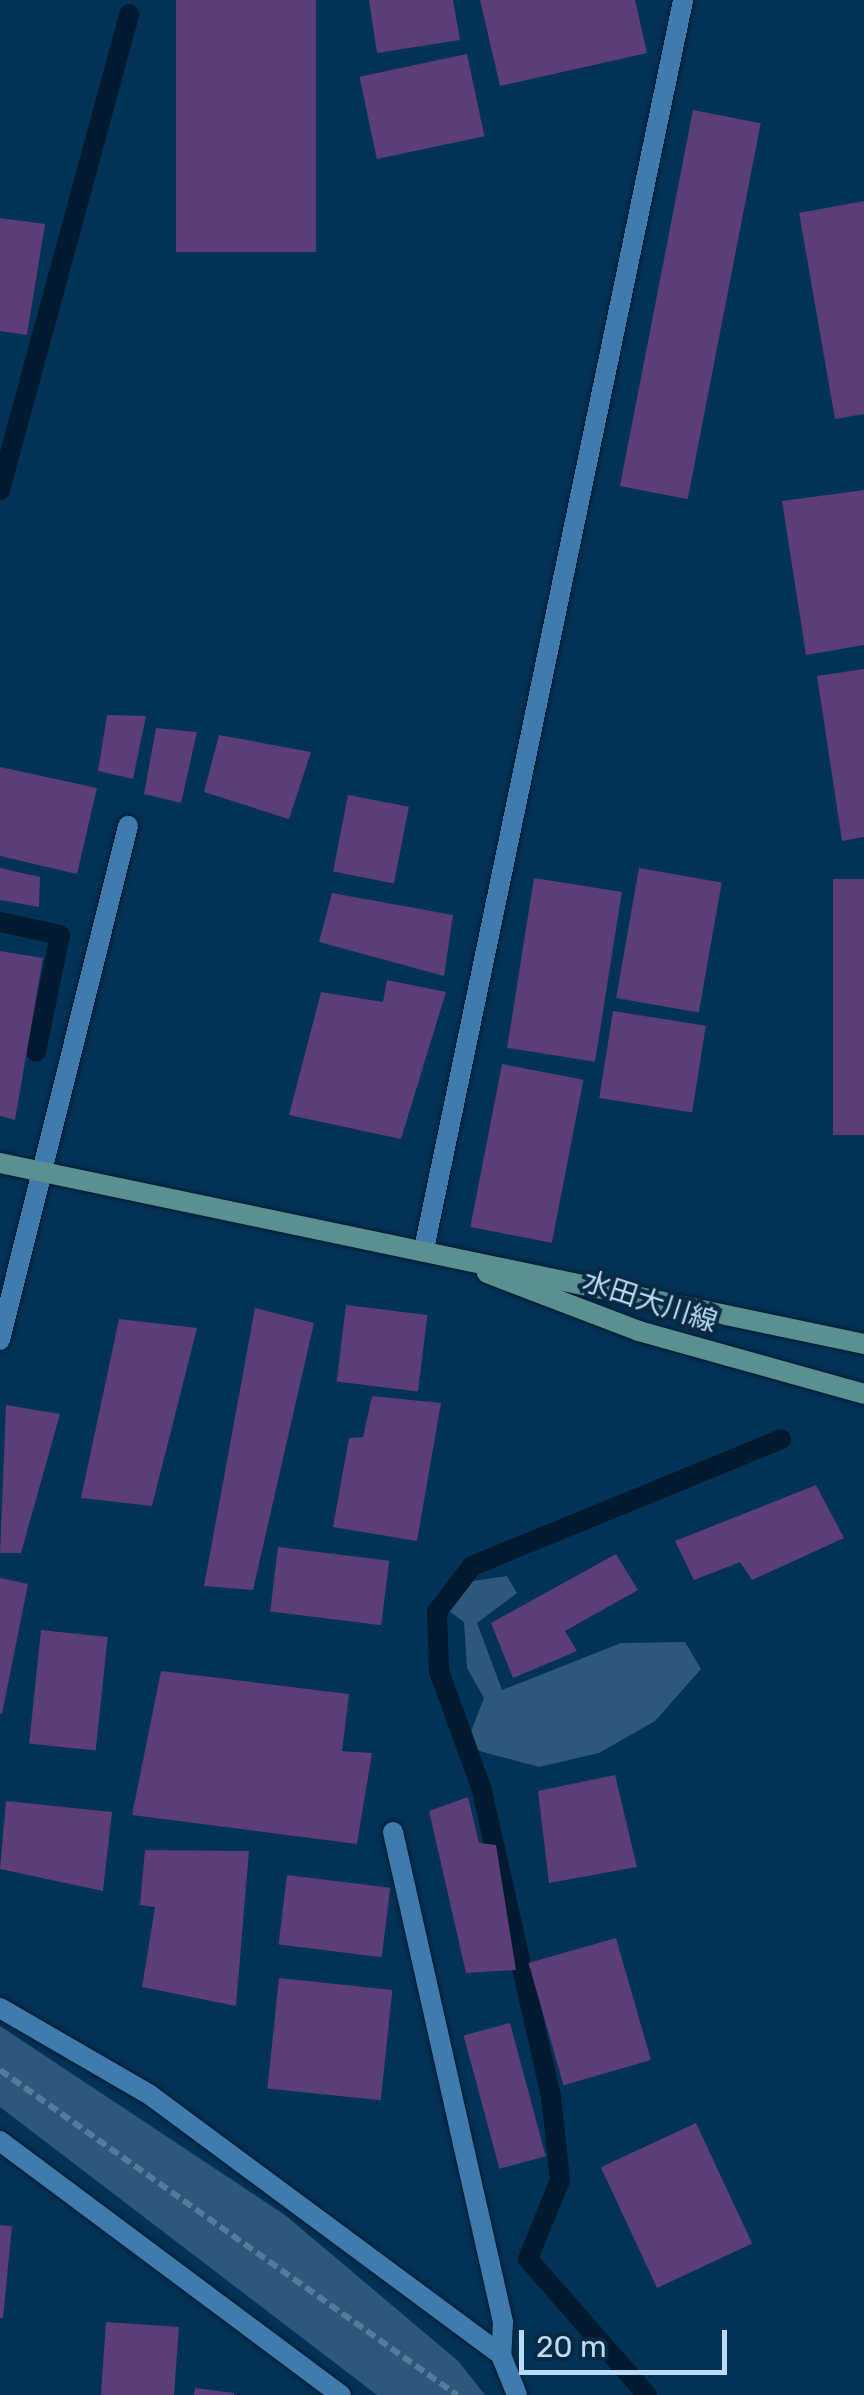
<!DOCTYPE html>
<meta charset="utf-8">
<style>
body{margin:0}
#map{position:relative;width:864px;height:2395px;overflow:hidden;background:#023356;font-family:Rubik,"Noto Sans JP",sans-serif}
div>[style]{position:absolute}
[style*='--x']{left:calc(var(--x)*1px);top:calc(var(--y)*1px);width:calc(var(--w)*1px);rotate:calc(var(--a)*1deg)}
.green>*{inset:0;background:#2d587c}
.stream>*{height:20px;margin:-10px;padding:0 10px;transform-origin:10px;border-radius:10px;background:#011a30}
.building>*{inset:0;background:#5b3d77;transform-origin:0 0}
.path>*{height:6px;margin-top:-3px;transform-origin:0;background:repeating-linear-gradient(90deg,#537b9b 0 10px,transparent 0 15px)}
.roads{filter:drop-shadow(0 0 2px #001a32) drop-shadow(0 0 2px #001a32)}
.street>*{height:20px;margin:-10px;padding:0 10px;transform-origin:10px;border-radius:10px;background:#407bad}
.secondary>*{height:20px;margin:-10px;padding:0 10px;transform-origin:10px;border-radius:10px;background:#5a908f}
span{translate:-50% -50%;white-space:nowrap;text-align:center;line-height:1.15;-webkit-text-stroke:8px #092942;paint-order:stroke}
.street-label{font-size:28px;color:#bcd9f5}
.scale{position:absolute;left:519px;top:2330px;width:208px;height:45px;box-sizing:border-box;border:5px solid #bcd9f5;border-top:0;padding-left:12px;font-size:30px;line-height:35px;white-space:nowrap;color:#bcd9f5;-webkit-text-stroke:8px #092942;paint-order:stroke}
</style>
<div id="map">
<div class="green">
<i style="clip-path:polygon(507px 1576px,517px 1593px,477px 1623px,502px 1690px,621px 1643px,685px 1642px,701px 1669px,655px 1721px,599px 1753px,539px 1767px,465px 1747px,484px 1698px,467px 1668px,464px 1622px,445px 1608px,445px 1585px)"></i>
<i style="clip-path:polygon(0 2026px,285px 2215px,458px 2361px,485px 2395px,377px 2395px,0 2107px)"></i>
</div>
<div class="stream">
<i style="--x:0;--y:490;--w:493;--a:-74.8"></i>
<i style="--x:0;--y:922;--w:61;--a:12.2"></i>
<i style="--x:60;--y:935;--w:119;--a:101.6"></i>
<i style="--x:647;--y:2395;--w:181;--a:-131.2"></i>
<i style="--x:528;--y:2259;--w:85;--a:-67.9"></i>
<i style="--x:560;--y:2180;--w:83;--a:-96.2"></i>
<i style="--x:551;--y:2097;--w:315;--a:-102.7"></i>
<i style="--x:482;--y:1790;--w:127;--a:-109.9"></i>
<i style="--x:439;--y:1671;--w:59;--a:-91.9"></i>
<i style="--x:437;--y:1612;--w:58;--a:-52.7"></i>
<i style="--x:472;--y:1566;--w:334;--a:-22.3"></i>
</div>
<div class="building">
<i style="left:176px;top:0;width:140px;height:252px"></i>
<i style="clip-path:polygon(369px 0,453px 0,460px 40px,377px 53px)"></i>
<i style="clip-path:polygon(480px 0,635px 0,647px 53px,500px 86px)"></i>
<i style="left:467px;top:54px;width:84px;height:110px;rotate:78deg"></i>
<i style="left:693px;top:110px;width:69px;height:383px;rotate:11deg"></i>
<i style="clip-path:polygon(864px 201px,864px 414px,835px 419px,799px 213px)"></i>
<i style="clip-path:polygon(0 218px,45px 224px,27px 335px,0 331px)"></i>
<i style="clip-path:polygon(864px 490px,864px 645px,806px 655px,782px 501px)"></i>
<i style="clip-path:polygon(864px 669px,864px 837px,842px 841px,817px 676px)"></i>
<i style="clip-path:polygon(107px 715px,146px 716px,133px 779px,98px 771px)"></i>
<i style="clip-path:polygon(156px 728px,197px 732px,181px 803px,144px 794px)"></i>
<i style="clip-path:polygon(219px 735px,311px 752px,289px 819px,204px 792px)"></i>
<i style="clip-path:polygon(0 767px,97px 788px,77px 874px,0 856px)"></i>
<i style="left:348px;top:795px;width:62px;height:78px;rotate:11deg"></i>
<i style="clip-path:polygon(0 868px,40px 877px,39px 907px,0 900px)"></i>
<i style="left:639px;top:868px;width:84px;height:132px;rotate:10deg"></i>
<i style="left:534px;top:878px;width:89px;height:172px;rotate:9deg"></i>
<i style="left:833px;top:879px;width:31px;height:256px"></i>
<i style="clip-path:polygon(332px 893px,453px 915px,444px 976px,319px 942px)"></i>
<i style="clip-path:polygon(0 951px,43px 958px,15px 1120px,0 1116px)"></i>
<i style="clip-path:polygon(387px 980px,446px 992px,401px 1139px,289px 1115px,321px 992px,383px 1002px)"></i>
<i style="left:613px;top:1011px;width:94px;height:88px;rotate:9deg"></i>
<i style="left:502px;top:1064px;width:83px;height:166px;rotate:11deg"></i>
<i style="left:346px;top:1305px;width:82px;height:77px;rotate:7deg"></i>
<i style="clip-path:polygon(255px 1308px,314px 1323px,253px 1590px,204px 1586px)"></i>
<i style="clip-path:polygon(119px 1319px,197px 1328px,152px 1506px,81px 1498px)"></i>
<i style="clip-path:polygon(372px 1396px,441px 1403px,417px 1541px,333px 1527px,349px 1438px,363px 1437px)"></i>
<i style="clip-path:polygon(6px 1405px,60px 1414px,21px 1553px,0 1553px)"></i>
<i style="clip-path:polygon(816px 1485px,844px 1538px,752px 1580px,740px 1562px,694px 1580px,675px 1541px)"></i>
<i style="left:278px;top:1547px;width:112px;height:65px;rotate:7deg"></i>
<i style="clip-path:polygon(616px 1554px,638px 1590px,565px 1631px,577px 1651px,513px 1678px,491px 1623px)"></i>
<i style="clip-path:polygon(0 1578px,28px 1584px,2px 1714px,0 1714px)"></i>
<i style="left:41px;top:1630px;width:67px;height:114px;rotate:6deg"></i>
<i style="clip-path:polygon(161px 1671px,349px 1694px,342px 1751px,372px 1753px,357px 1844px,132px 1815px)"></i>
<i style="clip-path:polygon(615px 1775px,637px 1867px,549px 1883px,538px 1791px)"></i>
<i style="clip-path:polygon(468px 1797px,479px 1843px,496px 1845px,516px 1970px,466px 1973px,429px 1811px)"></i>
<i style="clip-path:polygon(6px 1801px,112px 1812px,103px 1891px,0 1869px)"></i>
<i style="clip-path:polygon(145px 1850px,249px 1851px,236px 2006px,142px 1987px,155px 1907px,140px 1905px)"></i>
<i style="left:287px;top:1875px;width:104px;height:70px;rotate:7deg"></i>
<i style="left:616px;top:1938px;width:127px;height:91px;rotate:74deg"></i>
<i style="left:279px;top:1978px;width:114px;height:111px;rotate:6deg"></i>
<i style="left:510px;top:2023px;width:138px;height:48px;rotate:75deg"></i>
<i style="left:696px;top:2123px;width:133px;height:105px;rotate:65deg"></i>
<i style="clip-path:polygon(0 2225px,12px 2226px,3px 2318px,0 2318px)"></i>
<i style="left:106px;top:2322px;width:73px;height:73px;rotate:4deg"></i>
<i style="clip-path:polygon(195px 2388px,234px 2393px,234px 2395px,194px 2395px)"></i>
</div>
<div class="path">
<i style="--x:0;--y:2070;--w:561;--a:35.42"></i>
</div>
<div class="roads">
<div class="street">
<i style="--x:424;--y:1249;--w:1276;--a:-78.28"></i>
<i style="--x:0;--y:1340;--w:530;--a:-76.02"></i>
<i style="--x:393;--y:1832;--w:502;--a:77.35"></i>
<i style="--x:503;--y:2322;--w:33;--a:93"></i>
<i style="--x:0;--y:2008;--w:173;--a:30.1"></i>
<i style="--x:150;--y:2095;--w:437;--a:36.5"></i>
<i style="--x:501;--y:2355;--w:43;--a:68.2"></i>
<i style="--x:0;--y:2141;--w:425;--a:36.7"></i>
</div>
<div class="secondary">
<i style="--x:0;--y:1163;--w:883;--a:11.83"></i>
<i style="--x:487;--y:1273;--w:163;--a:20.9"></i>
<i style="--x:639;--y:1331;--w:234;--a:15.6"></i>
</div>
</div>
<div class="street-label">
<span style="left:650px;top:1302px;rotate:18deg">水田大川線</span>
</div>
<div class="scale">20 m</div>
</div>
